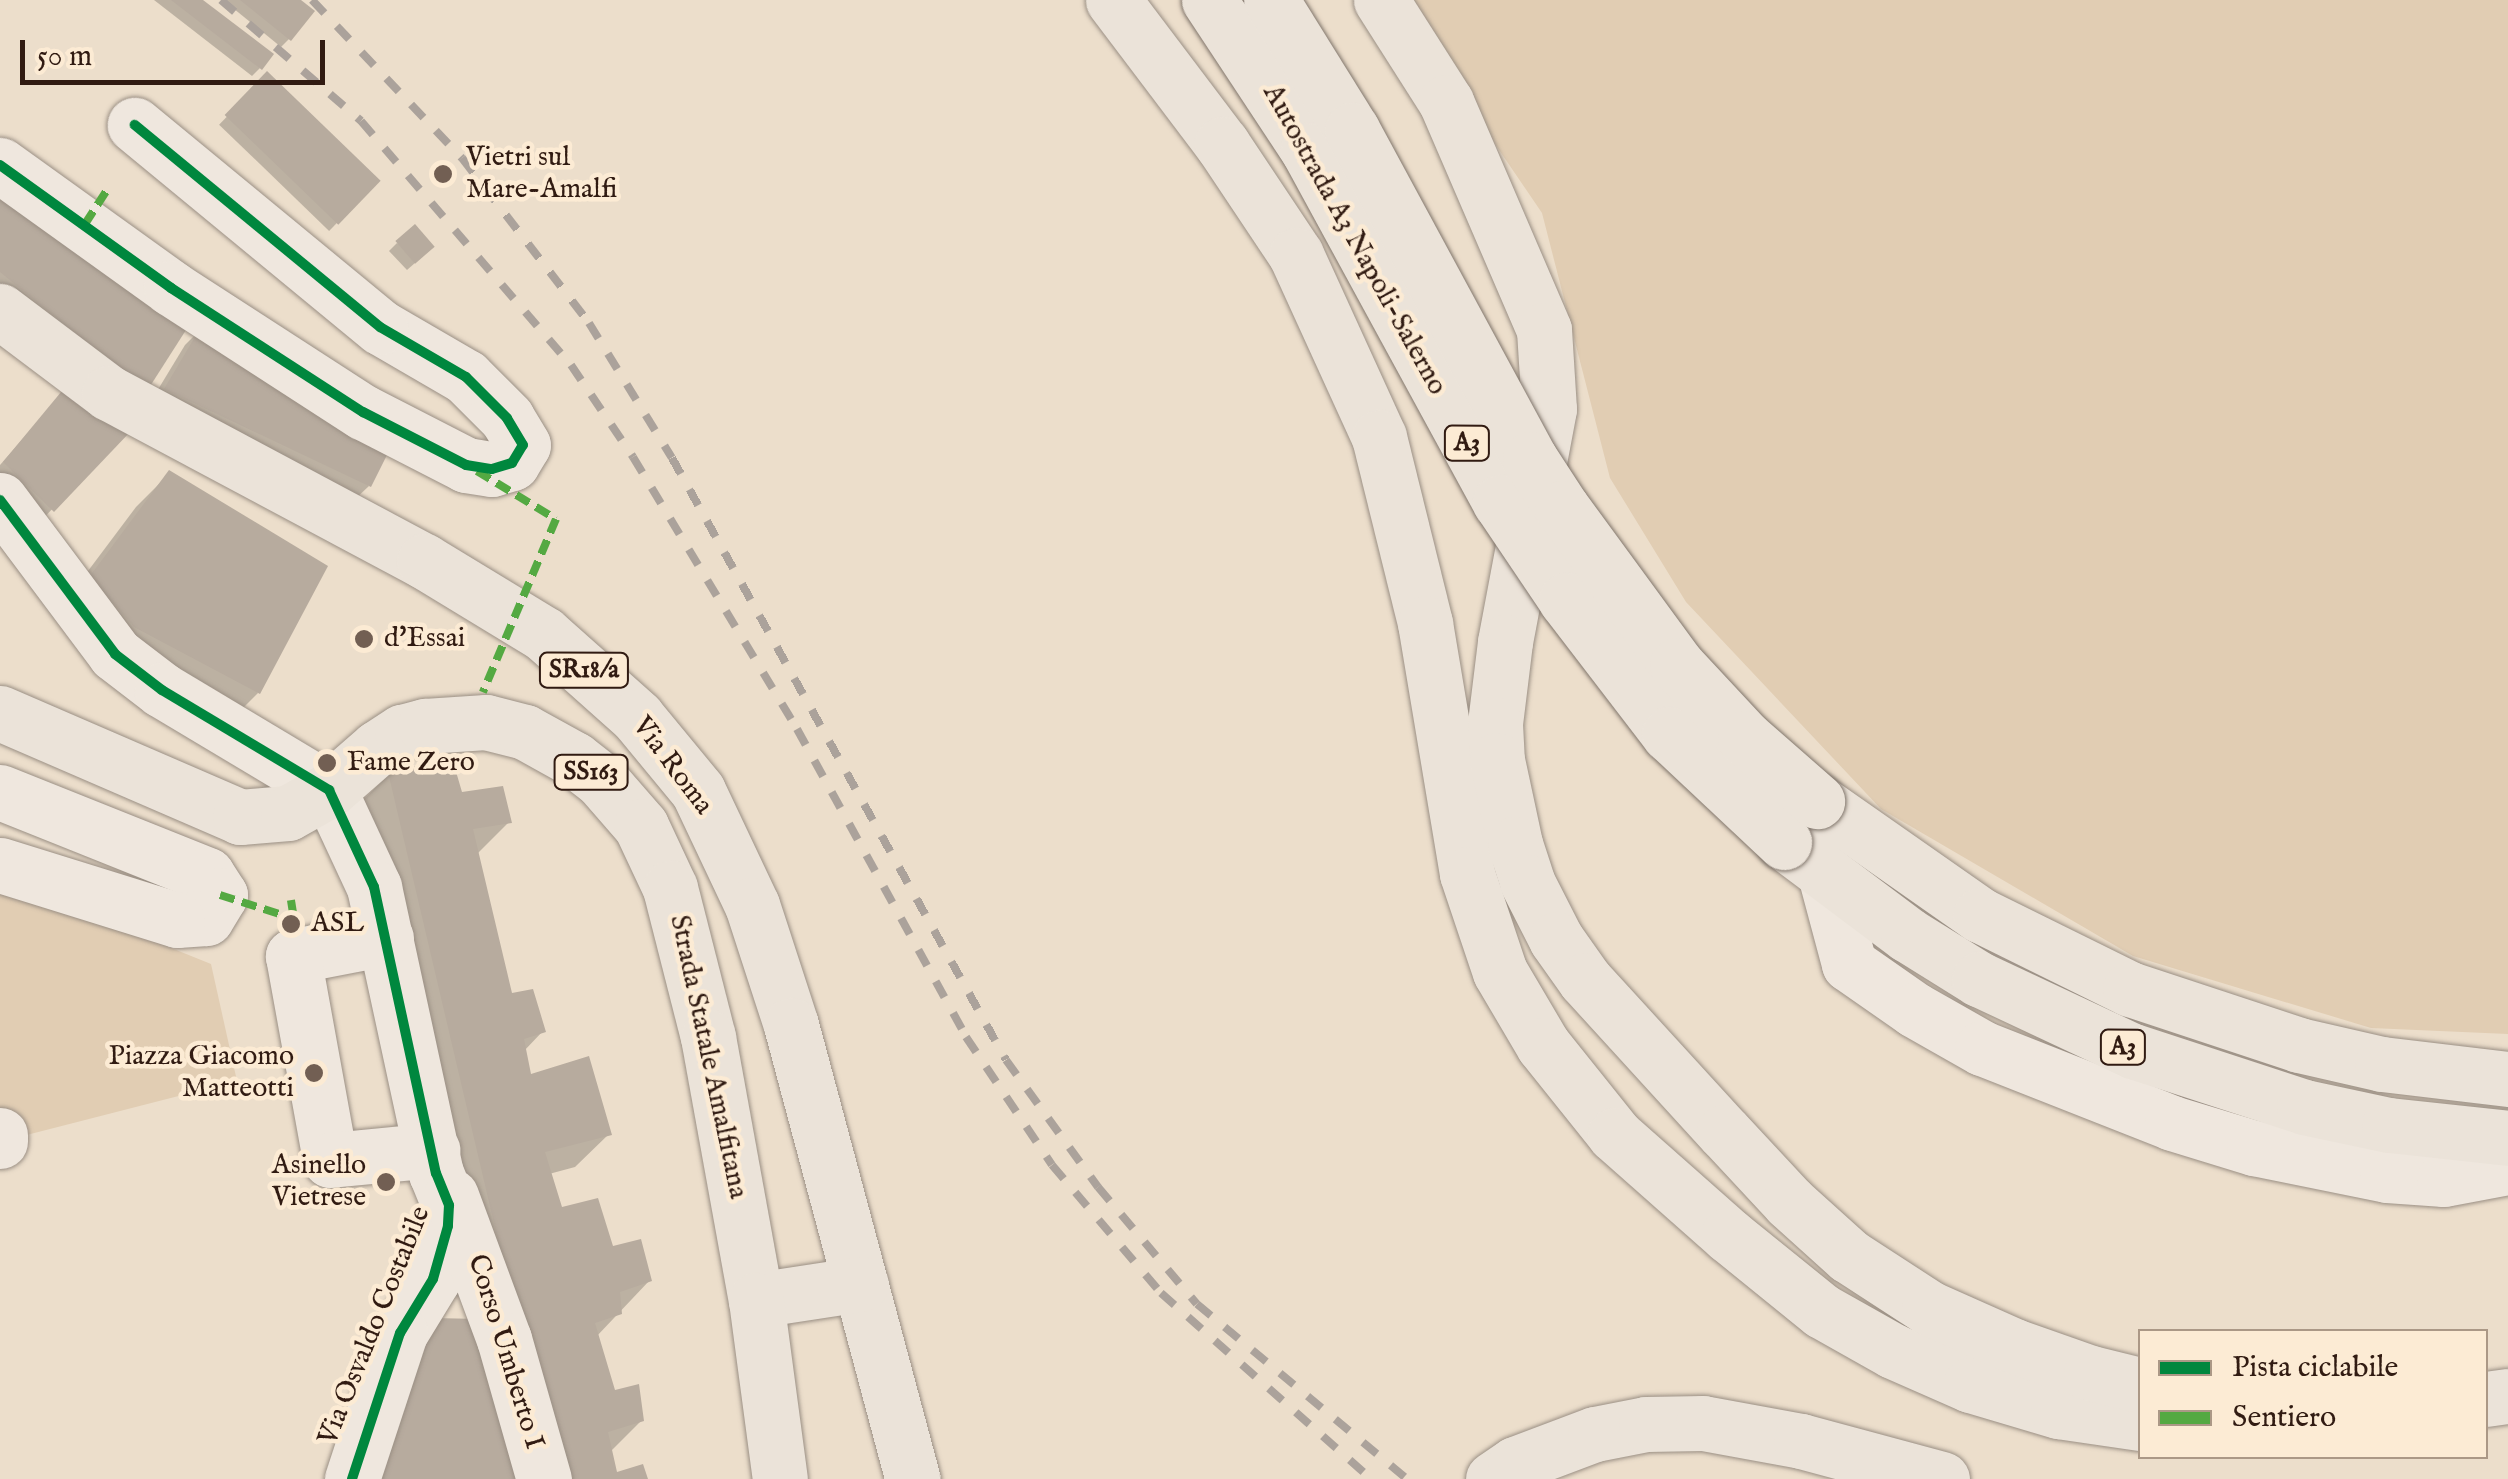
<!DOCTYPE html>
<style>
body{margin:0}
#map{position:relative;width:2508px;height:1479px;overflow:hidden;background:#ecdecb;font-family:"IM FELL English",serif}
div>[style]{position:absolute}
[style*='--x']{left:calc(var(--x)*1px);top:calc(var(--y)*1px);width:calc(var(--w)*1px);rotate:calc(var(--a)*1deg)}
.green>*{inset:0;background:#e1cdb3}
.shadow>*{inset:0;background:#0003;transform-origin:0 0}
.building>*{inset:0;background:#b7ab9e;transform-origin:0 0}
.roads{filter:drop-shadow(0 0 2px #9a8f84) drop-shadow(0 0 2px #9a8f84)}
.minor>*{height:55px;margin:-27.5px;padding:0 27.5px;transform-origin:27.5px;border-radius:27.5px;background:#efe7de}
.major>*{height:55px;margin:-27.5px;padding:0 27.5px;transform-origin:27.5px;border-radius:27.5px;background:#ebe3d9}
.highway>*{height:55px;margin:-27.5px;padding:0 27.5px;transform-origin:27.5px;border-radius:27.5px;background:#ebe3d9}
.rail>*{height:8px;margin-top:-4px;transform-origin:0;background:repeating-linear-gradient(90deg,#aba29b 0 18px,transparent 0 36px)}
.bridges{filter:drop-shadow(0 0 2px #80756b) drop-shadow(0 0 2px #80756b)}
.highway-bridge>*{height:55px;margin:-27.5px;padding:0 27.5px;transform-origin:27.5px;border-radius:27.5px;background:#ebe3d9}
.quiet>*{height:8px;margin-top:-4px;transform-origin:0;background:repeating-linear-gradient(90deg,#54a942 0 15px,transparent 0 23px)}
.cycleway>*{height:10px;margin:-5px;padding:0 5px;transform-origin:5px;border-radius:5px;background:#00873e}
.dots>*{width:28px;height:28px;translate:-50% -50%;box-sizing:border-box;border:5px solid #fcebd4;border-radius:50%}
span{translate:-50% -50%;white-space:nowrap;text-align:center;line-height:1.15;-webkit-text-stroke:9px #fcebd4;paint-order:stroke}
.shield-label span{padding:2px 8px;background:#fcebd4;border:2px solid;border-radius:8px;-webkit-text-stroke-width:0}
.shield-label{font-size:25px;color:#311b12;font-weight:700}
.poi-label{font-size:28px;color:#311b12}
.left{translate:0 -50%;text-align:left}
.right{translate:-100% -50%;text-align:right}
.street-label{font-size:28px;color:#311b12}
.legend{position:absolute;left:2138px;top:1329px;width:350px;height:130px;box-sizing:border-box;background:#fcebd4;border:2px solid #ab9886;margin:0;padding:12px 18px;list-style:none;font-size:30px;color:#311b12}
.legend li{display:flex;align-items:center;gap:20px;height:50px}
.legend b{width:50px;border:2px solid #ab9886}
.scale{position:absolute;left:20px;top:40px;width:305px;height:45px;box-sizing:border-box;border:5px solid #311b12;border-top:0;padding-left:12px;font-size:30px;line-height:35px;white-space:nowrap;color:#311b12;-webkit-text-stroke:8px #fcebd4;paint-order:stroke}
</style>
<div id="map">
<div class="green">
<i style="clip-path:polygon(1397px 0,2508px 0,2508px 1034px,2371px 1028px,2133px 956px,1881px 809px,1686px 602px,1610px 478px,1542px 213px)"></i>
<i style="clip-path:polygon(0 879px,211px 964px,237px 1081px,11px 1139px,0 1125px)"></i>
</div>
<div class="shadow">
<i style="clip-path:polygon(154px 0,199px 0,260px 68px,252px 76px)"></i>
<i style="clip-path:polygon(223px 0,297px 0,289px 39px,281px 47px)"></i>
<i style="left:267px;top:75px;width:153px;height:69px;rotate:44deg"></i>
<i style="clip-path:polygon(0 200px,145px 390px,0 302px)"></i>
<i style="clip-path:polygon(397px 243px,424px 255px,407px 270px,389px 251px)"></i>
<i style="clip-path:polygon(202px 328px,369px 486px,351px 503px,148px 406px,185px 345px)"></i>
<i style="clip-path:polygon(66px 389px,127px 431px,35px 527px,0 492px,0 465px)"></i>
<i style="clip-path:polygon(169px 474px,258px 693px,225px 726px,58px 611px,136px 507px)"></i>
<i style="clip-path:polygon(389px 774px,460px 794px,509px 822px,476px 855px,510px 996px,543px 1031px,524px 1051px,529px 1077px,609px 1134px,575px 1167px,549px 1174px,560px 1210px,650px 1280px,596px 1337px,614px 1393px,641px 1421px,610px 1452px,615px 1475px,645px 1479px,366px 1479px,407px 1346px,476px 1322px,355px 808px)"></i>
</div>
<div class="building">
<i style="clip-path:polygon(171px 0,203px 0,274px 54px,262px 70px)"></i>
<i style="clip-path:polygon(240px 0,301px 0,315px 11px,291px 41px)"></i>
<i style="left:267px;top:71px;width:158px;height:61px;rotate:44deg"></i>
<i style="clip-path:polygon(0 197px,186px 330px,147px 391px,0 272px)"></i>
<i style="left:415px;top:224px;width:30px;height:26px;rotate:49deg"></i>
<i style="clip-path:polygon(202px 325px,394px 441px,371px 487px,164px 389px)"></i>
<i style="clip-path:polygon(66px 386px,131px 431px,54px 512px,3px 462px)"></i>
<i style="clip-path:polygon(169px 470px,328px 566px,260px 694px,134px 627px,90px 576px)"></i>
<i style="clip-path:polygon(452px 758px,462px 792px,503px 786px,512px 823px,473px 829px,512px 993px,533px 989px,546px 1032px,524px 1039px,531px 1074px,589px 1056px,612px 1135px,545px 1152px,562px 1207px,598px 1198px,613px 1246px,641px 1239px,652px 1281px,620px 1292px,622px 1314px,595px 1323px,615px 1390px,639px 1384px,644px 1421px,608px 1432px,617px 1472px,643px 1464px,648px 1479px,558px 1479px,543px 1432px,388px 772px)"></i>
<i style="clip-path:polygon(432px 1318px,481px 1319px,519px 1479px,382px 1479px)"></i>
</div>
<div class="roads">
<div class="minor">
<i style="--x:0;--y:165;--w:211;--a:35.7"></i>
<i style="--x:171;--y:288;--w:229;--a:32.9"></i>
<i style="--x:363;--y:412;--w:116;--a:27.2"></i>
<i style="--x:466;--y:465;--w:26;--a:9"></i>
<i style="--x:492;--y:469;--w:21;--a:-17"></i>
<i style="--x:512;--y:463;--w:21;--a:-59"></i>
<i style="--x:523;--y:445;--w:31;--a:-121"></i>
<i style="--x:507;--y:418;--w:58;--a:-135"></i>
<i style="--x:466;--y:377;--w:99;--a:-149.8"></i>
<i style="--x:380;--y:327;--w:318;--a:-140.5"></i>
<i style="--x:0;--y:500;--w:192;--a:53.2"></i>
<i style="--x:115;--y:654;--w:59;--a:37.5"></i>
<i style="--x:162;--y:690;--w:195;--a:30.9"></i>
<i style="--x:329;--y:790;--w:107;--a:65.1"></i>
<i style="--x:374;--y:887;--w:293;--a:77.8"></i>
<i style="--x:436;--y:1173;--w:35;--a:68"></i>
<i style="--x:449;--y:1205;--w:21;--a:93"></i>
<i style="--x:448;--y:1226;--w:55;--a:105.8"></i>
<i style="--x:433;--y:1279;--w:63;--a:121.4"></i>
<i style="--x:400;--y:1333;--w:154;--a:108.2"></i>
<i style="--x:0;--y:792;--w:223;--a:21.8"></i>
<i style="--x:207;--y:875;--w:24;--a:57"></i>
<i style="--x:220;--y:895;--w:27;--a:121"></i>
<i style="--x:206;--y:918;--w:29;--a:176"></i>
<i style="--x:177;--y:920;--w:185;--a:-162.7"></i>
<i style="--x:1826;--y:878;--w:89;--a:75"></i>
<i style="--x:1849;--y:964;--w:80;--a:34.9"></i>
<i style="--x:1915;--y:1010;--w:77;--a:29.6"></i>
<i style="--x:1982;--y:1048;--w:204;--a:21.5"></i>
<i style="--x:2172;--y:1123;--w:86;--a:17"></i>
<i style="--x:2254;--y:1148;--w:136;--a:11.5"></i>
<i style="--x:2387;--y:1175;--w:57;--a:4"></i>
<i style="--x:2444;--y:1179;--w:65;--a:-10.6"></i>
<i style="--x:386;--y:938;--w:95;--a:169"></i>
<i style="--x:293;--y:956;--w:207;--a:79.7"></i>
<i style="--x:330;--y:1160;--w:103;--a:-5.5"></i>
<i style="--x:0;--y:1135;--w:6;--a:90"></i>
<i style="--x:451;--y:1196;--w:153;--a:69.7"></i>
<i style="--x:504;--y:1339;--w:146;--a:74.1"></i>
</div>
<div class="major">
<i style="--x:0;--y:311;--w:136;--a:37"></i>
<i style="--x:109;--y:393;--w:357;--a:28.1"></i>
<i style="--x:424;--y:561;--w:140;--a:31.3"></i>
<i style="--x:544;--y:634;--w:125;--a:41.7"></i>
<i style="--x:637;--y:717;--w:96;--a:50.5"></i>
<i style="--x:698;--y:791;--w:126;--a:64.7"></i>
<i style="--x:752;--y:905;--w:126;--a:72"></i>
<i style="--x:791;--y:1025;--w:470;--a:75"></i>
<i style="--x:0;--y:713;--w:262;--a:23.4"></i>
<i style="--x:240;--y:817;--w:48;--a:-4.8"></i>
<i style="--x:288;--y:813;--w:47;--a:-29.3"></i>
<i style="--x:329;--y:790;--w:64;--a:-41.2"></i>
<i style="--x:377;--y:748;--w:30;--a:-33"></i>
<i style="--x:402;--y:732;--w:24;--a:-15"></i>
<i style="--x:425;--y:726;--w:61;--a:-3.8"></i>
<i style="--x:486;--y:722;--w:40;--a:14.4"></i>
<i style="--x:525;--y:732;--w:56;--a:28.9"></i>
<i style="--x:574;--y:759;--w:34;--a:38"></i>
<i style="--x:601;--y:780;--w:61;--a:49"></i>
<i style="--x:641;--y:826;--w:68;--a:64.9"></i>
<i style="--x:670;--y:888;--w:154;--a:75.7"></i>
<i style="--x:708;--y:1037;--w:267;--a:79.7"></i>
<i style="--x:756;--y:1300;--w:106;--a:-8.7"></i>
</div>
<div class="highway">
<i style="--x:1113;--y:0;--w:181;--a:52.9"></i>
<i style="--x:1222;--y:144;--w:133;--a:56.3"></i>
<i style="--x:1296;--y:255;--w:200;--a:65.5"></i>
<i style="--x:1379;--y:437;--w:192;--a:76.1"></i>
<i style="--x:1425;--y:623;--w:254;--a:80.5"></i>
<i style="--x:1467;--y:874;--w:103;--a:71.4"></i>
<i style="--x:1500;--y:972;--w:85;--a:59.5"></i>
<i style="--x:1543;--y:1045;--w:115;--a:51.3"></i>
<i style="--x:1615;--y:1135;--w:151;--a:41.5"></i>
<i style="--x:1728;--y:1235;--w:121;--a:39"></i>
<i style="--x:1822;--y:1311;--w:81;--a:29.4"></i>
<i style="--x:1893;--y:1351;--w:84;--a:23.8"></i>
<i style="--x:1970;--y:1385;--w:92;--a:16.5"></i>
<i style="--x:2058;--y:1411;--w:83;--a:8.3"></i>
<i style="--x:1381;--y:0;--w:121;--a:57.5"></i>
<i style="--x:1446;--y:102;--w:248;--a:66.7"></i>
<i style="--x:1544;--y:330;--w:79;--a:86.4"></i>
<i style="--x:1549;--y:409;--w:237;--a:100.7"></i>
<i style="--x:1505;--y:642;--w:83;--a:97"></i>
<i style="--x:1495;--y:724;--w:36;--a:87"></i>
<i style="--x:1497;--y:760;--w:86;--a:77.9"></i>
<i style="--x:1515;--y:844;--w:40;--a:72"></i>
<i style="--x:1527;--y:882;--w:64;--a:63"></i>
<i style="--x:1556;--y:939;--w:50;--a:54.7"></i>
<i style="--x:1585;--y:980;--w:206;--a:47.6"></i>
<i style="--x:1724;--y:1132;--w:96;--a:47.1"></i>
<i style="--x:1789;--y:1202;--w:81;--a:42"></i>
<i style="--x:1849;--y:1256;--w:95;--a:33"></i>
<i style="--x:1929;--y:1308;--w:93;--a:24.1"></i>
<i style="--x:2014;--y:1346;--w:82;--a:19.3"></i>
<i style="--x:2091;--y:1373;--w:50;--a:13.8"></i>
<i style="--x:1817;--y:801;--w:199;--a:35"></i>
<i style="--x:1980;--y:915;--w:167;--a:26.3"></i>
<i style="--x:2130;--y:989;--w:178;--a:18.3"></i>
<i style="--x:2299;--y:1045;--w:85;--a:12.9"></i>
<i style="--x:2382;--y:1064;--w:127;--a:6.8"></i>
<i style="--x:1784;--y:842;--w:155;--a:36.9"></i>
<i style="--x:1908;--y:935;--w:84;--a:31.8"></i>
<i style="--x:1979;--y:979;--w:170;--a:25.1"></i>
<i style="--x:2133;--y:1051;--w:180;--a:18.1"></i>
<i style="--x:2304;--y:1107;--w:87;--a:12"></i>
<i style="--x:2389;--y:1125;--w:120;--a:6.2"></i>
<i style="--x:756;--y:1300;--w:181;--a:82.4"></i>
<i style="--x:2486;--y:1399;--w:22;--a:-8"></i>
<i style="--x:1493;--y:1479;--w:27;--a:-34"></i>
<i style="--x:1515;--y:1464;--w:85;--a:-20.6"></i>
<i style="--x:1595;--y:1434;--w:52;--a:-11.1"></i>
<i style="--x:1646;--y:1424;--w:57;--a:-1"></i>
<i style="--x:1703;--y:1423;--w:100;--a:10.4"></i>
<i style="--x:1801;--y:1441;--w:146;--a:15.1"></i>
</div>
</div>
<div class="rail">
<i style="--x:221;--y:0;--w:185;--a:40.8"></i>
<i style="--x:361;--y:121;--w:322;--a:49.3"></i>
<i style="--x:571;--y:365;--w:111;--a:56"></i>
<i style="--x:633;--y:457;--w:318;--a:58.9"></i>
<i style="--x:797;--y:729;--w:351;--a:61.2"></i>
<i style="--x:966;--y:1037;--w:154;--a:56.1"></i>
<i style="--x:1052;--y:1165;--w:168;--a:49.6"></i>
<i style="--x:1161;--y:1293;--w:281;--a:41.5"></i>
<i style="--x:312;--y:0;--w:218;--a:46.5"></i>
<i style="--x:462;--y:158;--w:208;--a:52.4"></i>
<i style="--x:589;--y:323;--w:158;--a:58.4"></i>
<i style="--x:672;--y:458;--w:688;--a:60.98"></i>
<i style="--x:1006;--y:1060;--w:157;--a:54.1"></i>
<i style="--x:1098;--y:1187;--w:153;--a:49.8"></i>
<i style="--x:1197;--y:1304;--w:273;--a:39.8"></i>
</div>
<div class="bridges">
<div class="highway-bridge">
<i style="--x:1209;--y:0;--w:180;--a:56.6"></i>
<i style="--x:1308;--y:150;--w:401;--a:61.4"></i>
<i style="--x:1500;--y:502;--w:118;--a:56"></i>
<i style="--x:1566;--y:600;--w:169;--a:52.5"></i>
<i style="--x:1669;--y:734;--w:158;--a:43.2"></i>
<i style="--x:1271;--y:0;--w:153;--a:58.1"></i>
<i style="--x:1352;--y:130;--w:374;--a:61.6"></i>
<i style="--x:1530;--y:459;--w:59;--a:56.9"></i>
<i style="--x:1562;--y:508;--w:195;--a:53.8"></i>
<i style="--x:1677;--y:665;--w:100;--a:47"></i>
<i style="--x:1745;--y:738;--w:96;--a:41.2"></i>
</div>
</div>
<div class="quiet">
<i style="--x:85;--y:224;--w:40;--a:-57.1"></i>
<i style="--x:477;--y:471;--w:92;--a:31.3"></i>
<i style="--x:556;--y:519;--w:188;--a:112.9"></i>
<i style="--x:220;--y:895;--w:69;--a:17.7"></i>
<i style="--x:286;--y:916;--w:8;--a:-23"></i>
<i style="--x:293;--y:913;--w:13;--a:-99"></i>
</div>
<div class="cycleway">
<i style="--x:0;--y:165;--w:211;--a:35.7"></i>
<i style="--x:171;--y:288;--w:229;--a:32.9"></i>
<i style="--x:363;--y:412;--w:116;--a:27.2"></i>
<i style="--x:466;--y:465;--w:26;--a:9"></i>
<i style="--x:492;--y:469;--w:21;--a:-17"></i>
<i style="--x:512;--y:463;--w:21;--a:-59"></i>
<i style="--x:523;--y:445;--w:31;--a:-121"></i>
<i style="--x:507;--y:418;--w:58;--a:-135"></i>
<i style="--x:466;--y:377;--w:99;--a:-149.8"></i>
<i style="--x:380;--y:327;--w:318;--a:-140.5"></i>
<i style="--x:0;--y:500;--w:192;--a:53.2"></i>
<i style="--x:115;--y:654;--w:59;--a:37.5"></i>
<i style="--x:162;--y:690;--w:195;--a:30.9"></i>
<i style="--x:329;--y:790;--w:107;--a:65.1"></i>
<i style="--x:374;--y:887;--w:293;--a:77.8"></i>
<i style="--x:436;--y:1173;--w:35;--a:68"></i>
<i style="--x:449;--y:1205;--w:21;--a:93"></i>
<i style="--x:448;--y:1226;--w:55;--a:105.8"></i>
<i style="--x:433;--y:1279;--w:63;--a:121.4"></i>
<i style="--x:400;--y:1333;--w:154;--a:108.2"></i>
</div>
<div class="dots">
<i style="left:443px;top:174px;background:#725f53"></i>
<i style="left:364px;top:639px;background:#725f53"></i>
<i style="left:327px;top:763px;background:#725f53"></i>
<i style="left:291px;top:924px;background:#725f53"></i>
<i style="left:314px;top:1073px;background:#725f53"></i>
<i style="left:386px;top:1182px;background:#725f53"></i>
</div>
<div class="shield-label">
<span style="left:1467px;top:443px">A3</span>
<span style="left:584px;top:670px">SR18/a</span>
<span style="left:591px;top:772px">SS163</span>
<span style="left:2123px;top:1047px">A3</span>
</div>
<div class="poi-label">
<span class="left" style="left:466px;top:174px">Vietri sul<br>Mare-Amalfi</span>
<span class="left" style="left:384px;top:639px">d'Essai</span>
<span class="left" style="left:347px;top:763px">Fame Zero</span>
<span class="left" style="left:311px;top:924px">ASL</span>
<span class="right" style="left:294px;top:1073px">Piazza Giacomo<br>Matteotti</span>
<span class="right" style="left:366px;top:1182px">Asinello<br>Vietrese</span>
</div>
<div class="street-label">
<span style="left:1354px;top:240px;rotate:61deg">Autostrada A3 Napoli-Salerno</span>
<span style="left:672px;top:766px;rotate:53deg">Via Roma</span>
<span style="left:708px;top:1057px;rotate:78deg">Strada Statale Amalfitana</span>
<span style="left:375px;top:1326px;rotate:-68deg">Via Osvaldo Costabile</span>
<span style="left:505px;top:1352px;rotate:73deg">Corso Umberto I</span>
</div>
<ul class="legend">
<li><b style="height:12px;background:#00873e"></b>Pista ciclabile</li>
<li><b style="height:12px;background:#54a942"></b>Sentiero</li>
</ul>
<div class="scale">50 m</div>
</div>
